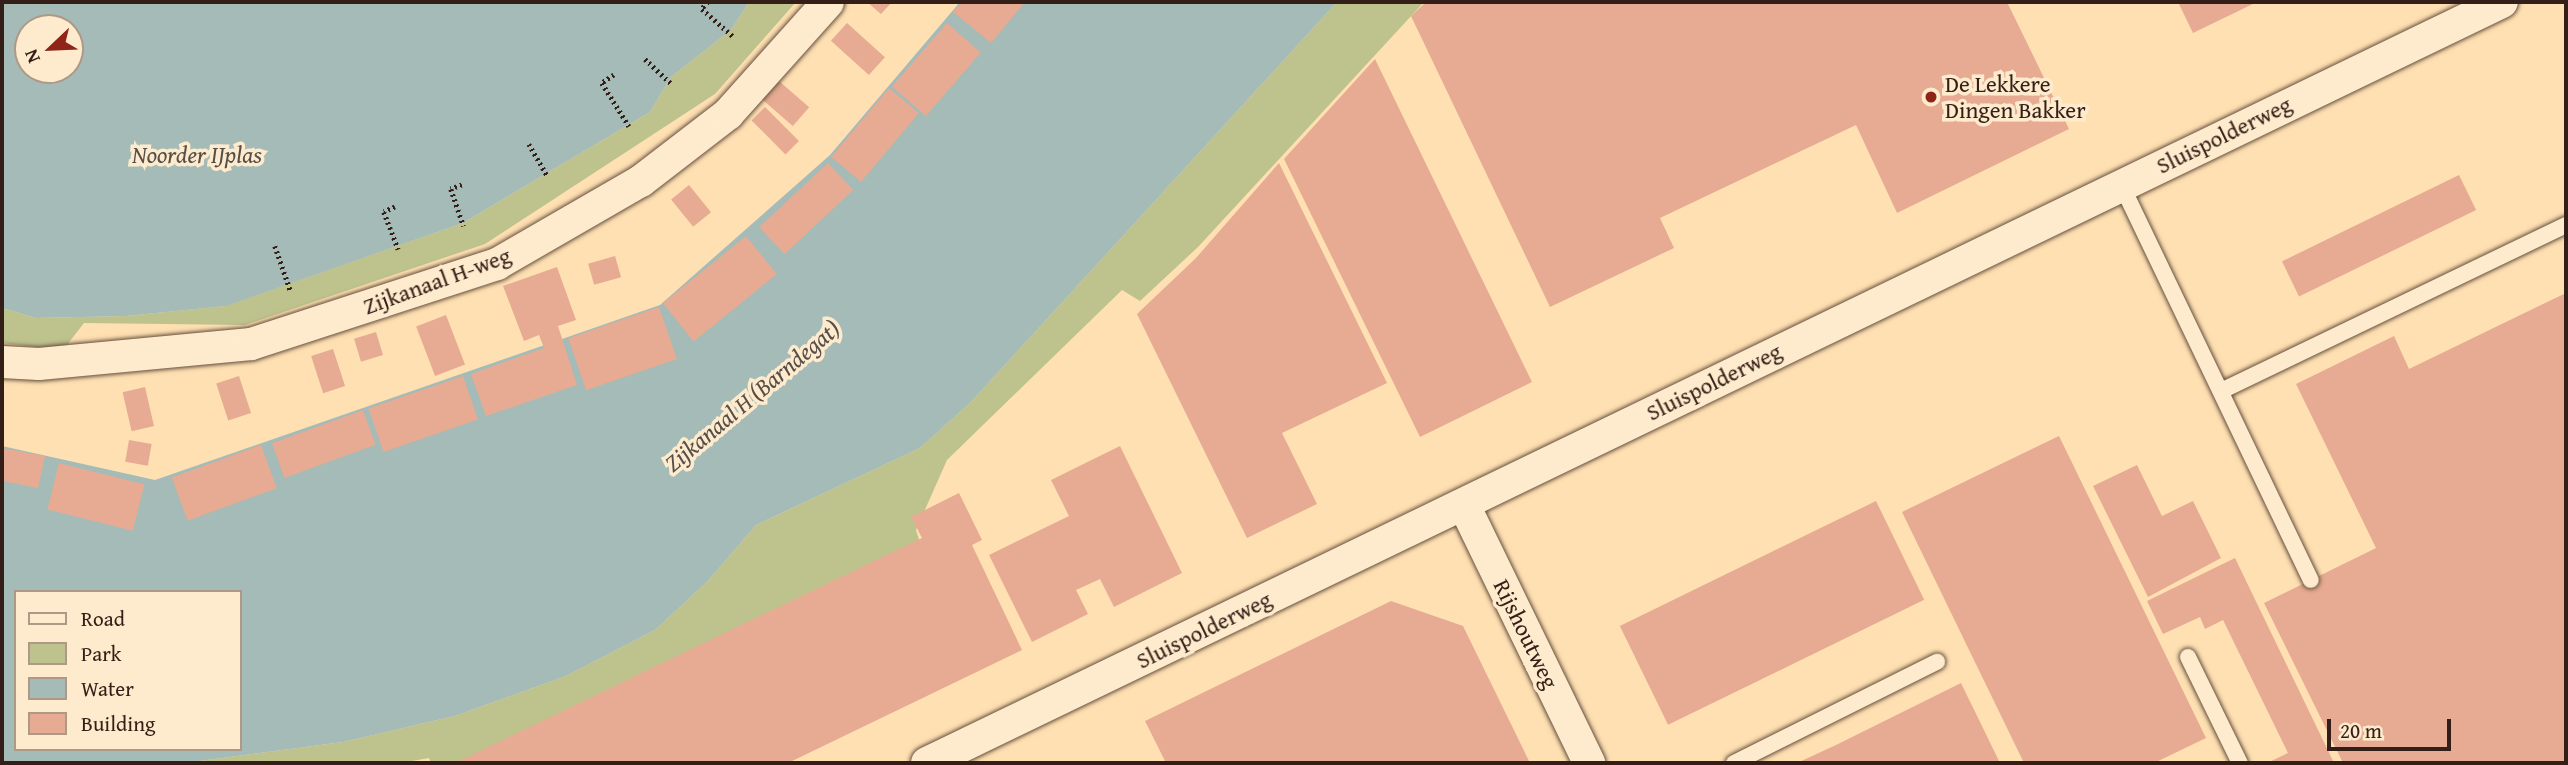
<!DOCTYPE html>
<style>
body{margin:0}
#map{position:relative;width:2568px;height:765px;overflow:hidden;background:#fee0b2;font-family:"Gentium Book Plus",serif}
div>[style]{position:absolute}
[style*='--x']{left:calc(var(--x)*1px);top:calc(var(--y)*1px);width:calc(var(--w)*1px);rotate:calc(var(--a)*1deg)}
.green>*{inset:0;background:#bec28d}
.water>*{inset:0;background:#a4bbb7}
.building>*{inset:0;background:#e6ab92;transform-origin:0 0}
.path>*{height:4.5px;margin-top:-2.25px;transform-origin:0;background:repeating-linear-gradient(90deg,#341f18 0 2px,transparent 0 5.5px)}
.roads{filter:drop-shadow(0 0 2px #664f3e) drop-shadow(0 0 2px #664f3e)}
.service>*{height:16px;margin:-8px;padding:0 8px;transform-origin:8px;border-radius:8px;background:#feebcd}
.minor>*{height:32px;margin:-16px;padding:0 16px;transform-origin:16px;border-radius:16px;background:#feebcd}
.dots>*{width:19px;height:19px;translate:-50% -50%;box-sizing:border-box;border:4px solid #feebcd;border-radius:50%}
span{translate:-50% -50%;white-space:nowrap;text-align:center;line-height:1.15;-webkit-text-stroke:7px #feebcd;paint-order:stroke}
.poi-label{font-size:23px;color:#341f18}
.left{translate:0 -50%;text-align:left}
.street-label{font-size:23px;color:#341f18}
.water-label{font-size:24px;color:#564e48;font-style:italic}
.frame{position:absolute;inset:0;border:4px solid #341f18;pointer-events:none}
.legend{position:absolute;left:14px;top:590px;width:228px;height:161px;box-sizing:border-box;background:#feebcd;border:2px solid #ad9985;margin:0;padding:9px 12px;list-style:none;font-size:21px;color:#341f18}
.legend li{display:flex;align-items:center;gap:14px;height:35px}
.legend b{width:35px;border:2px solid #ad9985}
.north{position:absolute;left:14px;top:14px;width:70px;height:70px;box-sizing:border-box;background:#feebcd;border:2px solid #ad9985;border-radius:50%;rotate:247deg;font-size:19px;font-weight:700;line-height:28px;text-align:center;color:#341f18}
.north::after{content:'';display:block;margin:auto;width:24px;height:32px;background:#8f2418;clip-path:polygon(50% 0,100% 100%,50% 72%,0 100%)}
.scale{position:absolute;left:2327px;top:719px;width:124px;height:32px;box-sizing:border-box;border:4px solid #341f18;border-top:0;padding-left:9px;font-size:21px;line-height:24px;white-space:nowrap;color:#341f18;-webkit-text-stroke:5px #feebcd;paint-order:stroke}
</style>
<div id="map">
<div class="green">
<i style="clip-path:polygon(749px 2px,796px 2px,715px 94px,485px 244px,245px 325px,84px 323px,63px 350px,2px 343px,2px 308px,36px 318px,126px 316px,225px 306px,463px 223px,650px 112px,671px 77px,731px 30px)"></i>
<i style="clip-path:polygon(1337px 2px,1424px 2px,1198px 247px,1140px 301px,1122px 290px,947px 460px,916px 530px,922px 549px,456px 763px,431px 763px,429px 758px,401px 763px,184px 763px,343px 742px,455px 716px,566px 676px,655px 630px,707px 582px,756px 525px,920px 448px,970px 403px)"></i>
</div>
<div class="water">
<i style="clip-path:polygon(evenodd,2px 2px,749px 2px,731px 30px,671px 77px,650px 112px,463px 223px,226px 306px,126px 316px,36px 318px,2px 308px,2px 2px,28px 28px,70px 28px,70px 70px,28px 70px,28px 28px)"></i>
<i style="clip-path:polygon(evenodd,960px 2px,1337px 2px,970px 403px,920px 448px,756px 525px,707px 582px,655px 630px,566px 676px,455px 716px,343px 742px,184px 763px,2px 763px,2px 446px,155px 480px,660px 305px,830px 155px,960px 2px,16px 592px,240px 592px,240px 749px,16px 749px,16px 592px)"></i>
</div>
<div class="building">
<i style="clip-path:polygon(867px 2px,892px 2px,881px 14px)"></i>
<i style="clip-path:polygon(962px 2px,1025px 2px,991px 43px,953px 12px)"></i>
<i style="clip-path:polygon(1426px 2px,2007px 2px,2069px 129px,1897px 213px,1856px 125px,1660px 218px,1674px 248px,1550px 307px,1411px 16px)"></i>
<i style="clip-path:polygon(2178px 2px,2257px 2px,2193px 33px)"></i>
<i style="left:847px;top:23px;width:51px;height:24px;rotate:42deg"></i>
<i style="left:947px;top:23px;width:45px;height:84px;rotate:41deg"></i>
<i style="clip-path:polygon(1375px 59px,1532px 382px,1420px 437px,1284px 159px)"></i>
<i style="left:779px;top:81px;width:40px;height:25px;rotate:41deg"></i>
<i style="left:889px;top:88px;width:39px;height:90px;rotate:40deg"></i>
<i style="left:765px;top:107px;width:48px;height:19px;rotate:45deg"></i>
<i style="left:828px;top:163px;width:37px;height:94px;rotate:47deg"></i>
<i style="clip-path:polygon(1279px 163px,1387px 383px,1282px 433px,1317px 504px,1247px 538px,1137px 314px,1196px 258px)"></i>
<i style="left:2459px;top:175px;width:39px;height:197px;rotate:64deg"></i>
<i style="left:689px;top:185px;width:35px;height:23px;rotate:51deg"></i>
<i style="left:746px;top:236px;width:49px;height:107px;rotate:51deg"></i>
<i style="left:615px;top:256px;width:22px;height:28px;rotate:74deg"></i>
<i style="clip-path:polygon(557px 267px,576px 320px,558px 326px,577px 385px,486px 416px,471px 374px,544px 348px,539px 335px,524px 341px,503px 286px)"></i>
<i style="clip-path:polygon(2566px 293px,2566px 763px,2343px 763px,2264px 603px,2376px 548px,2296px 384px,2394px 336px,2409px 369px)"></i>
<i style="left:659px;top:307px;width:55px;height:96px;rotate:71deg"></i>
<i style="left:446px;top:315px;width:53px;height:32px;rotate:69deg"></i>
<i style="left:376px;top:332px;width:24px;height:23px;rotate:73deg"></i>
<i style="left:333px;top:349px;width:39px;height:23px;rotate:72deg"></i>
<i style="left:239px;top:376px;width:39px;height:24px;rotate:72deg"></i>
<i style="left:463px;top:376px;width:46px;height:100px;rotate:71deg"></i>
<i style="left:145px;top:387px;width:40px;height:23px;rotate:77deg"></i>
<i style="left:363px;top:410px;width:37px;height:97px;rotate:70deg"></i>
<i style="clip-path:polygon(2059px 436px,2206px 738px,2154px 763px,2024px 763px,1902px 512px)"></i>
<i style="left:129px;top:440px;width:23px;height:22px;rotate:10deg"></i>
<i style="left:261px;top:445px;width:46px;height:95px;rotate:70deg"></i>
<i style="clip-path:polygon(1120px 446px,1182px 573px,1114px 607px,1100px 579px,1076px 590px,1088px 614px,1032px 642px,989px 555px,1069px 516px,1051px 480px)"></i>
<i style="clip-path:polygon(2px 448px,45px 456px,38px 488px,2px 481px)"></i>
<i style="left:59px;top:463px;width:88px;height:48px;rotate:14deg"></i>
<i style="clip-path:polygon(2137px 465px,2162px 516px,2193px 501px,2221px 558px,2148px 597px,2093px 486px)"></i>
<i style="clip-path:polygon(959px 493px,982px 540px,972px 545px,1022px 650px,788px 763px,455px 763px,922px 538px,911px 517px)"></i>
<i style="left:1876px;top:501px;width:110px;height:285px;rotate:64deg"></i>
<i style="clip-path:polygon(2235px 558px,2334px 763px,2267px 763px,2288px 753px,2223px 620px,2205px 629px,2200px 617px,2163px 634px,2147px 601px)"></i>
<i style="clip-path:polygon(1391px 601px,1463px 626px,1530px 763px,1166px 763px,1145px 721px)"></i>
<i style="clip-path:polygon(1961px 683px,2000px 763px,1797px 763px,1836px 745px)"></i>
</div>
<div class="path">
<i style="--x:708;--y:2;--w:9;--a:131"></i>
<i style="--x:702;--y:9;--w:43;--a:41.2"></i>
<i style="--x:645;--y:59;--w:35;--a:43"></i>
<i style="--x:614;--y:75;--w:14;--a:146"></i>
<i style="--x:602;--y:83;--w:51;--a:57.9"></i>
<i style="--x:529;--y:144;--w:38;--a:60"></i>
<i style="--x:462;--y:185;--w:12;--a:160"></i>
<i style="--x:451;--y:189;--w:39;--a:71"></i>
<i style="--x:395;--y:207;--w:12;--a:156"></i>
<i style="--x:384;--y:212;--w:40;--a:69"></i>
<i style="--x:275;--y:246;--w:49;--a:70.8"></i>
</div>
<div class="roads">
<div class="service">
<i style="--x:2121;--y:184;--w:439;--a:64.4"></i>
<i style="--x:2221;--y:391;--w:383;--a:-25.7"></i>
<i style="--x:2188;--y:657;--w:118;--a:63.9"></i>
<i style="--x:1734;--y:763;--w:227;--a:-26.5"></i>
</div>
<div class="minor">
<i style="--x:2;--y:362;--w:37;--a:3"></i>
<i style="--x:39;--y:364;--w:213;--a:-5.4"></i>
<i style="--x:251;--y:344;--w:259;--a:-18"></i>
<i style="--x:497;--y:264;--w:166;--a:-30"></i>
<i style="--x:641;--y:181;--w:110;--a:-37.6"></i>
<i style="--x:728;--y:114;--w:150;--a:-48.2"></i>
<i style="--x:1464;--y:505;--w:287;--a:64.1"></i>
<i style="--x:927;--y:763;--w:1749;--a:-25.79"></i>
</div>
</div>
<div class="dots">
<i style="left:1931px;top:97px;background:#8f2418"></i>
</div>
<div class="poi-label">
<span class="left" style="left:1945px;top:97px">De Lekkere<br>Dingen Bakker</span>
</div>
<div class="street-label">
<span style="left:2224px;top:135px;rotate:-26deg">Sluispolderweg</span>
<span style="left:437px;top:281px;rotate:-20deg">Zijkanaal H-weg</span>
<span style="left:1714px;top:382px;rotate:-26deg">Sluispolderweg</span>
<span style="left:1204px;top:630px;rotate:-26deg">Sluispolderweg</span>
<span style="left:1526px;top:634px;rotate:64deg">Rijshoutweg</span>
</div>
<div class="water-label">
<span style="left:197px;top:155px">Noorder IJplas</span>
<span style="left:752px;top:396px;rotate:-40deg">Zijkanaal H (Barndegat)</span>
</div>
<div class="frame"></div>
<ul class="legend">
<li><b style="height:9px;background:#feebcd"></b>Road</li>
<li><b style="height:19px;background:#bec28d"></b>Park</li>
<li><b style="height:19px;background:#a4bbb7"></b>Water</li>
<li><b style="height:19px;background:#e6ab92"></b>Building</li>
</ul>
<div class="north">N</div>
<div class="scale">20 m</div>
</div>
